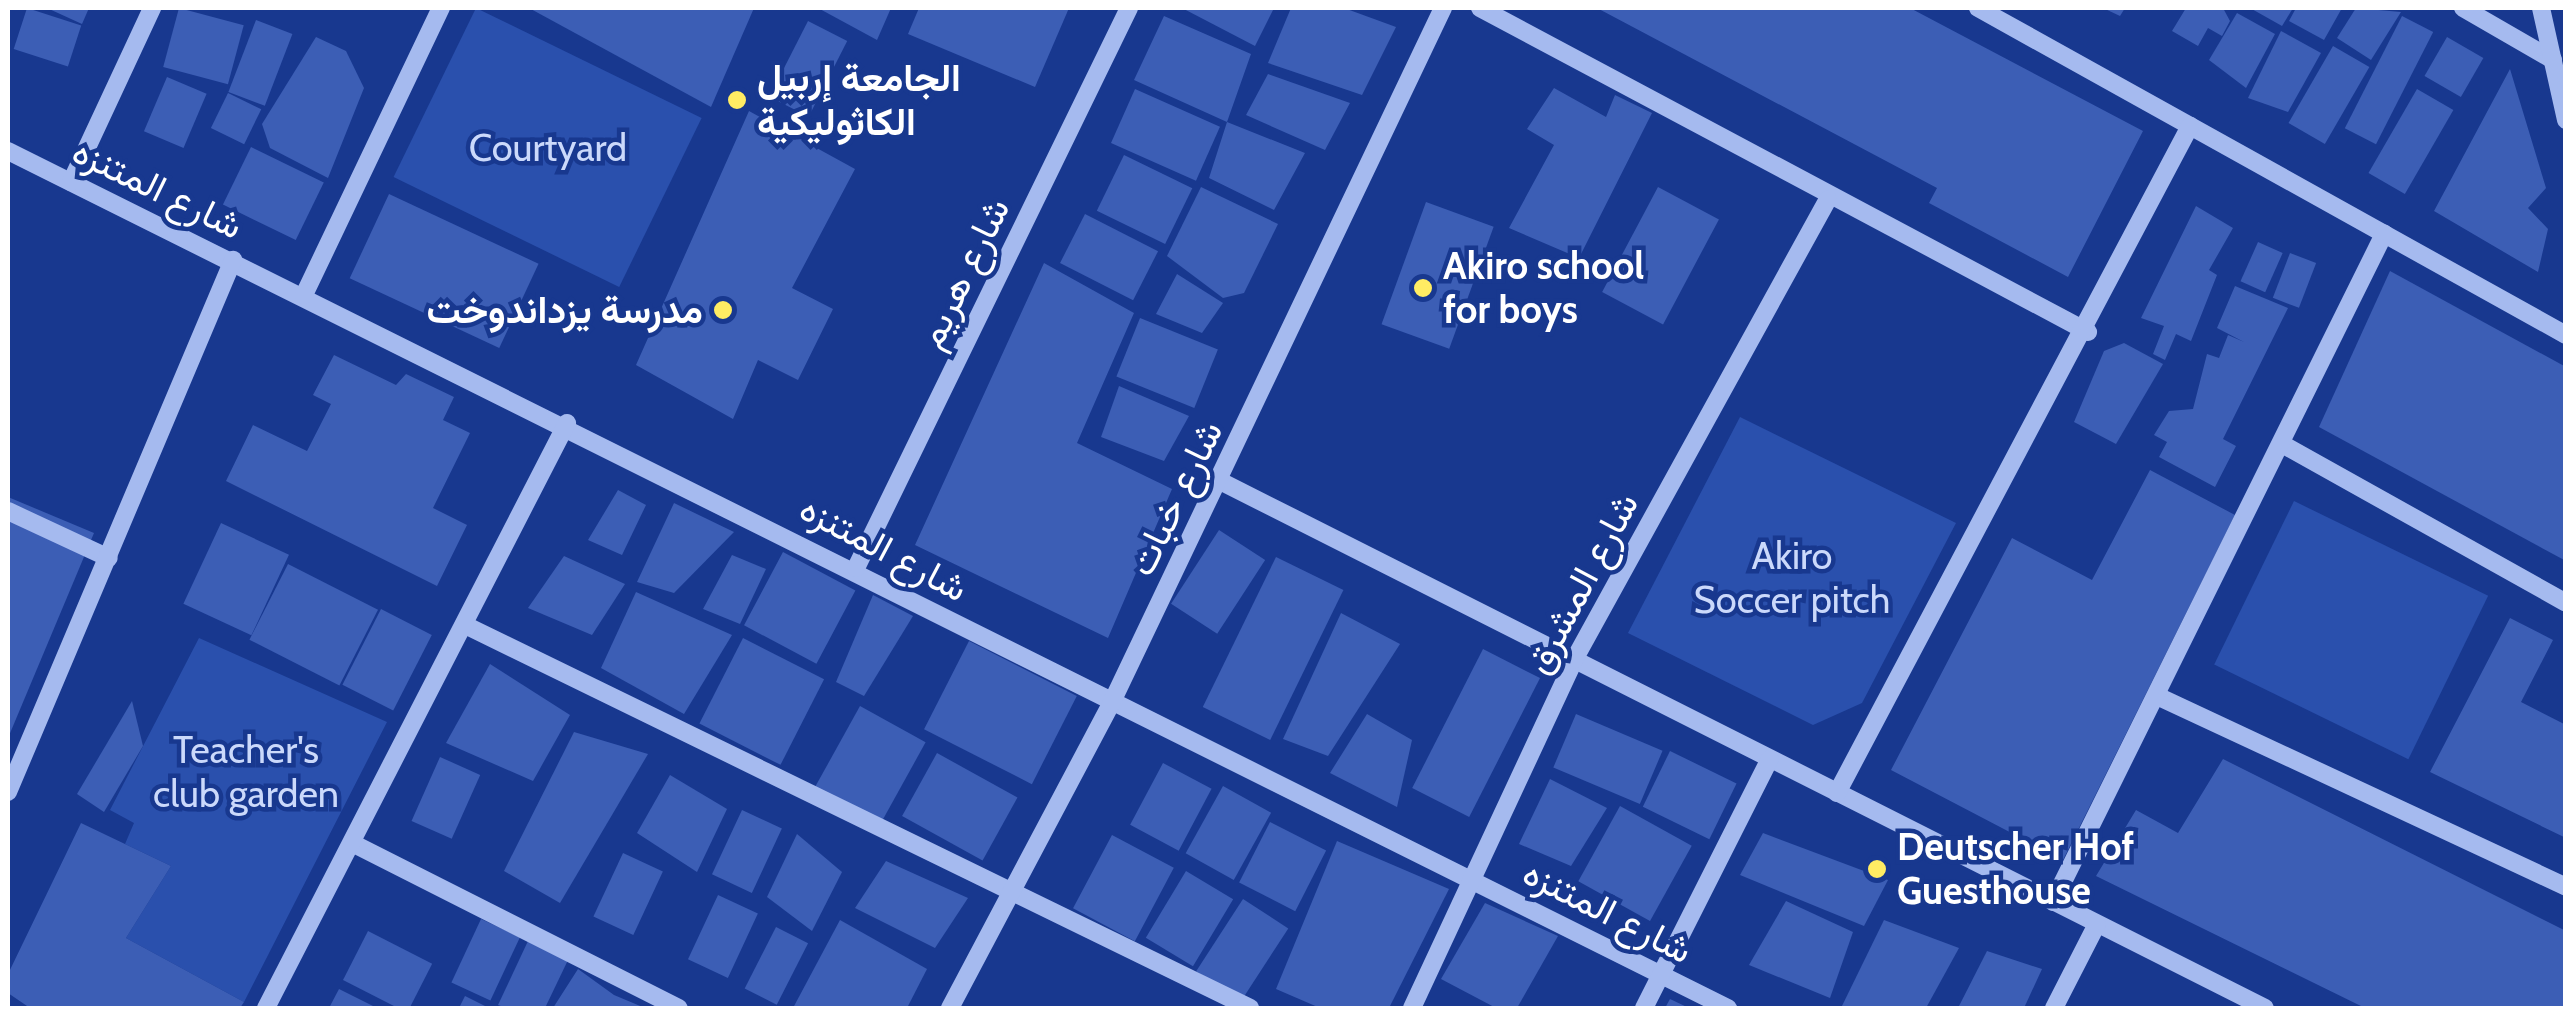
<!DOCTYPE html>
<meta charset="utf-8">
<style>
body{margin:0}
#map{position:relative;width:2573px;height:1016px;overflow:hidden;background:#18388f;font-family:Cabin,Vazirmatn,sans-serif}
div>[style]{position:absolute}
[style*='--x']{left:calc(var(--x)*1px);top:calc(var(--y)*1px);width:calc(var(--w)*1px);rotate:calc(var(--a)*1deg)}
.green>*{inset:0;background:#2a50ad;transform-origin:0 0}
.building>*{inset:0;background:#3c5eb5;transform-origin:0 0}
.minor>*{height:18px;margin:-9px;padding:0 9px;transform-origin:9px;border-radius:9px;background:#a5baef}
.dots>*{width:28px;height:28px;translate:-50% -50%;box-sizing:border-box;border:5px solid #18388f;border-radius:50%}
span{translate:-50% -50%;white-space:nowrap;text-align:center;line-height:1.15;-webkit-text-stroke:9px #18388f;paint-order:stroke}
.poi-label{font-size:38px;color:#fff;font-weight:700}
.left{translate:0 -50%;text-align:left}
.right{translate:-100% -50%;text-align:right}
.park-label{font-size:38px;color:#cbd9fb}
.street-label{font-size:38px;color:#fff}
.frame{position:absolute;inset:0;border:10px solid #fff;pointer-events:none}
</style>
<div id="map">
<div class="green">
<i style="left:476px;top:8px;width:251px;height:188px;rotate:26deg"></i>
<i style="clip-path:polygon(1740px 417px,1956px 523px,1862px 703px,1813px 725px,1628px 633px)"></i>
<i style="left:2294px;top:501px;width:216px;height:182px;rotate:26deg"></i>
<i style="clip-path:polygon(199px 638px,387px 722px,244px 1002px,126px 938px,171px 866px,125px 844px,134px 823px,110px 810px)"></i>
</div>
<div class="building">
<i style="left:27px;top:8px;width:57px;height:43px;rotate:18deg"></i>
<i style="clip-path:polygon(47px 8px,89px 8px,82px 24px)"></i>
<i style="left:179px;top:8px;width:67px;height:61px;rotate:15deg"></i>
<i style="clip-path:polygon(529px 8px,754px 8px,711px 107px)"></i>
<i style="clip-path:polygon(818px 8px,891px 8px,877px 40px)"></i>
<i style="clip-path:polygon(919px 8px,1069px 8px,1035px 87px,908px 34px)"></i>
<i style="clip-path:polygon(1182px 8px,1274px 8px,1255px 46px)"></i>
<i style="clip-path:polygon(1291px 8px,1344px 8px,1396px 27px,1362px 95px,1268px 63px)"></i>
<i style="clip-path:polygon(1597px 8px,1910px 8px,2143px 131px,2068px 277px,1929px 203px,1937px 188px)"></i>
<i style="clip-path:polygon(2103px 8px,2125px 8px,2120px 16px)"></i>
<i style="clip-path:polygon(2186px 8px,2223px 8px,2230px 21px,2222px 36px,2208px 28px,2198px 46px,2172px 31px)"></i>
<i style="clip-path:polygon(2250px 8px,2293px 8px,2282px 26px)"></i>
<i style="clip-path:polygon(2296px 8px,2342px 8px,2324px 40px,2289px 21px)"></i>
<i style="clip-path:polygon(2356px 8px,2401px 12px,2371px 60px,2337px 38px)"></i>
<i style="clip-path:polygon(2237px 13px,2275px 34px,2246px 88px,2209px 60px)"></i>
<i style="clip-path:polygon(1164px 16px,1251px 54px,1227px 122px,1305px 153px,1274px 210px,1209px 178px,1227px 122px,1134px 80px)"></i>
<i style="left:2402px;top:16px;width:35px;height:126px;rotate:27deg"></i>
<i style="left:256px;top:20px;width:39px;height:77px;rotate:21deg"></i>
<i style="left:808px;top:21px;width:44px;height:85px;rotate:27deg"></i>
<i style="clip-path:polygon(2281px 31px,2321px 53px,2288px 112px,2248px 98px)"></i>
<i style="clip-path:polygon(316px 37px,346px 51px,364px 88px,328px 178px,270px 148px,262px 124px)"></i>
<i style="left:2447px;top:37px;width:42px;height:45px;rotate:30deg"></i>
<i style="left:2333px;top:46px;width:42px;height:89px;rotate:30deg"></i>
<i style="clip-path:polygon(2510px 69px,2546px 188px,2528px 208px,2548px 229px,2538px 272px,2434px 211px)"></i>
<i style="clip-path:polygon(1268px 74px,1350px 103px,1325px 150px,1246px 115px)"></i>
<i style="left:167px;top:77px;width:43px;height:59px;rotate:23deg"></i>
<i style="clip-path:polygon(1554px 88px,1606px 117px,1615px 95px,1652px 113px,1579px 258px,1509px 228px,1554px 145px,1527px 129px)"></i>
<i style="left:1135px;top:89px;width:93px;height:59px;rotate:24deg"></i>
<i style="left:2417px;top:89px;width:42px;height:97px;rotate:30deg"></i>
<i style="left:228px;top:93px;width:37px;height:39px;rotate:26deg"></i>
<i style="clip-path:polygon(749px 111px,855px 169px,792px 288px,833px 309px,798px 380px,758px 360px,733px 419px,636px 365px)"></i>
<i style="left:251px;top:147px;width:81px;height:64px;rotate:26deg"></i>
<i style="left:1124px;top:155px;width:76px;height:62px;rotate:26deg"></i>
<i style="clip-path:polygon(1201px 187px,1278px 224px,1244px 293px,1223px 298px,1167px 256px)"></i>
<i style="left:1658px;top:187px;width:69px;height:119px;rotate:28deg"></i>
<i style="left:389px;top:194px;width:165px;height:93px;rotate:25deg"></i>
<i style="left:1426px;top:202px;width:72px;height:130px;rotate:20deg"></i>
<i style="clip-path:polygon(2196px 206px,2233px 228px,2209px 270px,2217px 275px,2191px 341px,2176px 334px,2165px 360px,2153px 354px,2164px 326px,2141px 318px)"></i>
<i style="left:1085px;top:214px;width:82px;height:55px;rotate:27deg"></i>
<i style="left:2258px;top:242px;width:27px;height:43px;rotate:24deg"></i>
<i style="left:2290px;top:253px;width:28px;height:48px;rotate:21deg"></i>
<i style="clip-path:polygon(1044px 263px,1134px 313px,1077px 443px,1172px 489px,1108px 638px,915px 545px)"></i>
<i style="clip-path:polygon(2390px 271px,2566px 367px,2566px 561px,2319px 427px)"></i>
<i style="clip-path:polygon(1177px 274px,1223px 303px,1202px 333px,1156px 314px)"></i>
<i style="clip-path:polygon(2235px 286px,2288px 308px,2223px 439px,2236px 446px,2215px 487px,2159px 457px,2167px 442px,2154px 435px,2169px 411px,2193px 409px,2207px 354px,2219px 358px,2228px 335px,2244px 342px,2217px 328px)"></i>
<i style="left:1140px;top:318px;width:84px;height:63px;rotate:22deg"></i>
<i style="clip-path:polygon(2124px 343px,2163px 364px,2116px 444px,2074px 422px,2104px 351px)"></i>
<i style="clip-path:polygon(334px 355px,396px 385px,406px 374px,454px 397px,443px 420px,470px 433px,433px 508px,467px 525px,437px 586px,226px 481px,253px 425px,307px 451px,331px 404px,313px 395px)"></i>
<i style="clip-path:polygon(1119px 386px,1189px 416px,1164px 461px,1101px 437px)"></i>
<i style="clip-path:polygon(2150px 470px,2235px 515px,2063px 860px,1891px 770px,2012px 538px,2092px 580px)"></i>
<i style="clip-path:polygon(618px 490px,646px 505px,622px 555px,588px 540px)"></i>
<i style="clip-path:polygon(8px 497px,94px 533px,8px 738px)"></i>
<i style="clip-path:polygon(674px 503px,734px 532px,674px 593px,637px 582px)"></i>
<i style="left:221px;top:523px;width:75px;height:89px;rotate:25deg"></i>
<i style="left:1219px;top:530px;width:55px;height:88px;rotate:33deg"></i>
<i style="left:783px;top:552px;width:82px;height:83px;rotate:28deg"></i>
<i style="clip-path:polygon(732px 555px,766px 569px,740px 624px,703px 609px)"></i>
<i style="clip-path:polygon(564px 556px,625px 584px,592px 635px,528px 608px)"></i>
<i style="left:1276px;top:557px;width:75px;height:167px;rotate:26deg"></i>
<i style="left:288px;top:564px;width:101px;height:85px;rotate:27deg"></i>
<i style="clip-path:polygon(636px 592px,732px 635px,684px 714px,601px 668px)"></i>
<i style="clip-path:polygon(873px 595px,913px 616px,864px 696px,836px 682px)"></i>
<i style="left:381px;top:609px;width:57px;height:85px;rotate:27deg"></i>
<i style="clip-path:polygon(1341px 613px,1400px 644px,1328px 756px,1283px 739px)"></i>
<i style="clip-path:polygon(2510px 618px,2553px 640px,2521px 702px,2566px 725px,2566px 838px,2430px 772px)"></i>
<i style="left:743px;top:638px;width:91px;height:96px;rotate:27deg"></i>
<i style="left:969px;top:641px;width:121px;height:99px;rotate:27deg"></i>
<i style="left:1483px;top:649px;width:64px;height:156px;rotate:27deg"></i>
<i style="clip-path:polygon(490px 664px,570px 715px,533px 781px,446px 743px)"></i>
<i style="clip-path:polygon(132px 701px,143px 746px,104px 812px,77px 794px)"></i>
<i style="left:860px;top:706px;width:75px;height:93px;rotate:29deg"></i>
<i style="clip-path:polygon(1367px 714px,1412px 740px,1397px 807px,1330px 773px)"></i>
<i style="left:1576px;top:714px;width:94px;height:58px;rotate:23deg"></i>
<i style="clip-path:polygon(574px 732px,648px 754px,560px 903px,504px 871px)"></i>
<i style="left:1670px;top:751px;width:74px;height:62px;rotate:26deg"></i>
<i style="left:937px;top:753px;width:92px;height:72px;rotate:29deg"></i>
<i style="left:440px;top:757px;width:44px;height:70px;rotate:24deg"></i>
<i style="clip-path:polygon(2223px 759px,2566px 931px,2566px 1008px,2365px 1008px,2096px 876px,2136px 810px,2178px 833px)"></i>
<i style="left:1163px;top:763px;width:55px;height:70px;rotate:28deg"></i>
<i style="clip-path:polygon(670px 775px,727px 809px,697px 872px,637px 833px)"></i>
<i style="clip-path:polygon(1550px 779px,1607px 808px,1571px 866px,1519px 844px)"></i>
<i style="left:1223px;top:786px;width:55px;height:77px;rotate:29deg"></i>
<i style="left:1620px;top:806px;width:82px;height:86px;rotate:29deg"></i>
<i style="left:742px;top:810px;width:44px;height:71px;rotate:25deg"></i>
<i style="left:1270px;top:822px;width:63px;height:68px;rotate:27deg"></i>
<i style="clip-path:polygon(81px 823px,171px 866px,126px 938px,244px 1002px,240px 1008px,30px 1008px,8px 993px,8px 974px)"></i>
<i style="clip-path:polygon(1763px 833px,1888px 880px,1864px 926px,1740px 875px)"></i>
<i style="clip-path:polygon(797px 834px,842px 872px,812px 931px,767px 897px)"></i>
<i style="left:1112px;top:835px;width:70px;height:83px;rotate:28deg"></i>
<i style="clip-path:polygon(1337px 841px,1449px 889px,1389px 1008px,1320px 1008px,1276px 989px)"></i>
<i style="left:623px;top:853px;width:44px;height:70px;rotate:25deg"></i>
<i style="clip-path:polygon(886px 861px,968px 898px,935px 948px,855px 908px)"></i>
<i style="left:1186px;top:871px;width:55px;height:78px;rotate:31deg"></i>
<i style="left:718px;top:895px;width:44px;height:71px;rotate:25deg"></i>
<i style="left:1243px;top:899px;width:54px;height:86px;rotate:33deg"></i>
<i style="clip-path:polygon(1786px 901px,1853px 932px,1830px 998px,1749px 965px)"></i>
<i style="clip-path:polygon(1485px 903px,1558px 936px,1517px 1008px,1496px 1008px,1441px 979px)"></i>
<i style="left:481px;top:919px;width:43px;height:70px;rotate:25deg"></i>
<i style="clip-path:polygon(840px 920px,927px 969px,907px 1008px,793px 1008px)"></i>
<i style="clip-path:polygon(1884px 920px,1959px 948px,1926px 1008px,1841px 1008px)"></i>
<i style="left:776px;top:927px;width:36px;height:69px;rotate:27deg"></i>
<i style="left:368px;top:931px;width:72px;height:55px;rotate:27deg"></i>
<i style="clip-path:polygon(528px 941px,568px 960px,545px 1008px,506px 1008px,498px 1005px)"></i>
<i style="clip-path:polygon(1987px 951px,2042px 969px,2024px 1008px,1958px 1008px)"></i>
<i style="clip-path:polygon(578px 969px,614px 995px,645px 1008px,553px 1008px)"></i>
<i style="clip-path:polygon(339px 989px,377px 1008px,329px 1008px)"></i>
<i style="clip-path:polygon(465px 996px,489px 1008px,459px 1008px)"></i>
<i style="clip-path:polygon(1670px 999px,1689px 1008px,1665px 1008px)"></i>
</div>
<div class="minor">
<i style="--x:1480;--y:8;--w:689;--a:28.05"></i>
<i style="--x:1978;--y:8;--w:673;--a:29.08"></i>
<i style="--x:2463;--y:8;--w:104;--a:30"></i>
<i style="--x:2541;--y:8;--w:115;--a:77.4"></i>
<i style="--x:8;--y:151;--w:1922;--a:26.49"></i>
<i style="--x:71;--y:182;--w:192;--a:-65"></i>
<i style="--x:304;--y:295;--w:318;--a:-64.5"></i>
<i style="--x:2282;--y:444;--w:325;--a:29.2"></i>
<i style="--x:1220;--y:481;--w:1170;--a:26.76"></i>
<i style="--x:8;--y:511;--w:111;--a:25"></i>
<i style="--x:856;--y:568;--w:623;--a:-64.01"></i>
<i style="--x:469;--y:627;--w:869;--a:26"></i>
<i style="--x:2157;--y:696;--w:451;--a:25"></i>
<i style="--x:8;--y:792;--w:578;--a:-67.07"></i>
<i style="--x:1837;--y:793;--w:755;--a:-62.11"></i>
<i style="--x:352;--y:843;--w:366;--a:26.8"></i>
<i style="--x:2053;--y:902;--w:746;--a:-63.64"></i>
<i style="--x:266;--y:1008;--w:658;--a:-62.77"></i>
<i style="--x:950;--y:1008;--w:344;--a:-62.1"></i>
<i style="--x:1111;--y:704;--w:771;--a:-64.5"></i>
<i style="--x:1412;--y:1008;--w:384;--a:-65"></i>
<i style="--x:1574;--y:660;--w:526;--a:-61.15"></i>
<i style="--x:1644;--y:1008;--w:279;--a:-63.2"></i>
<i style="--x:2054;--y:1008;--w:94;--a:-62.9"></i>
</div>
<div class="dots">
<i style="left:737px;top:100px;background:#ffec63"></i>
<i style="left:1423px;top:288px;background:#ffec63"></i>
<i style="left:723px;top:310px;background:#ffec63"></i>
<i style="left:1877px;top:869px;background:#ffec63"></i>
</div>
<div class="poi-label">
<span class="left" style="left:757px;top:100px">الجامعة إربيل<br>الكاثوليكية</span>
<span class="left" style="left:1443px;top:288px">Akiro school<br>for boys</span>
<span class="right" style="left:703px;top:310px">مدرسة يزداندوخت</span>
<span class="left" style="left:1897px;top:869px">Deutscher Hof<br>Guesthouse</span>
</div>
<div class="park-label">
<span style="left:548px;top:148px">Courtyard</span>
<span style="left:1792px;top:578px">Akiro<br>Soccer pitch</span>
<span style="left:246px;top:772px">Teacher's<br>club garden</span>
</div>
<div class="street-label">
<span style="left:158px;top:188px;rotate:26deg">شارع المتنزه</span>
<span style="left:963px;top:273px;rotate:-64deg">شارع هريم</span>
<span style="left:1175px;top:498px;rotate:-64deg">شارع خبات</span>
<span style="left:884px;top:548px;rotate:28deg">شارع المتنزه</span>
<span style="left:1581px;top:583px;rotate:-62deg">شارع المشرق</span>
<span style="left:1608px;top:911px;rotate:27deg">شارع المتنزه</span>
</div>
<div class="frame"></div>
</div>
